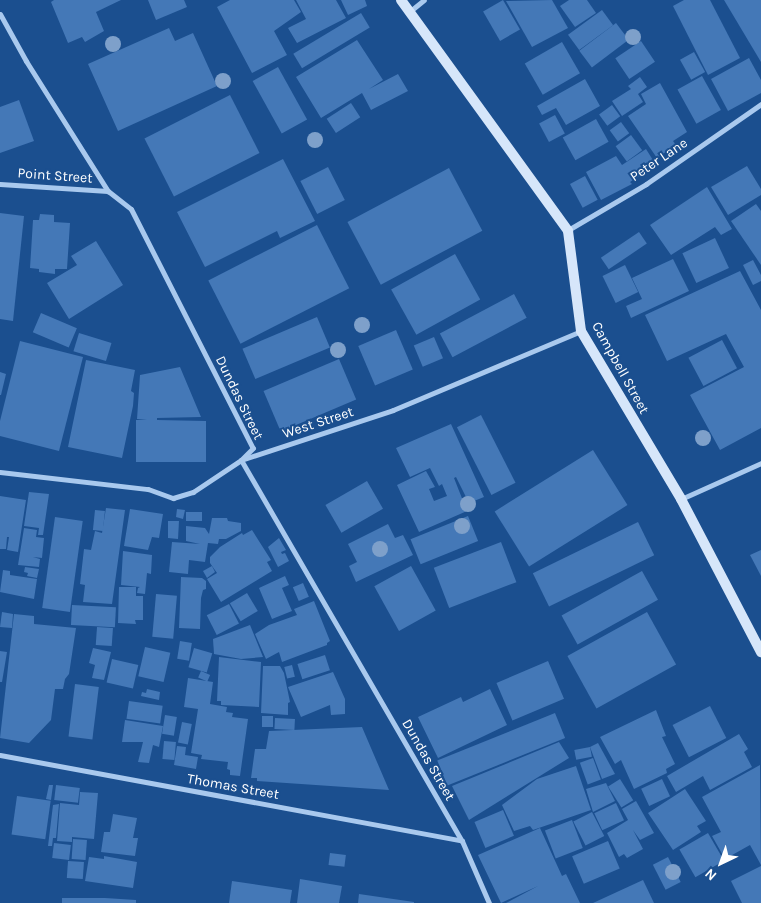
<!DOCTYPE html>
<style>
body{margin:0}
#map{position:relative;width:761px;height:903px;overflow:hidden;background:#1b4f8f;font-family:Karla,sans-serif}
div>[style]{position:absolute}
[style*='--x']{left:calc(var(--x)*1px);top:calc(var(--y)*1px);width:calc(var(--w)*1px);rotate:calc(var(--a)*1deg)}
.building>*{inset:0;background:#4478b7;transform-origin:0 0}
.street>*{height:5px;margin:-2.5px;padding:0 2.5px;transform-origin:2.5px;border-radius:2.5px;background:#a9c9ee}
.secondary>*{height:10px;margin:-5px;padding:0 5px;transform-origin:5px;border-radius:5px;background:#d6e6fa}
.trees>*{width:16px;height:16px;margin:-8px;border-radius:50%;background:#7ea0ca}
span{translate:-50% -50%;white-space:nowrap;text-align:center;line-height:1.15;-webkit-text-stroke:4px #1b4f8f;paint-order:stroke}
.street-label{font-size:14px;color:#fff}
.north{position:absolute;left:696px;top:838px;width:50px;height:50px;-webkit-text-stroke:4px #1b4f8f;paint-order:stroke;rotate:222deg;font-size:14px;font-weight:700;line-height:20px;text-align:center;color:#fff}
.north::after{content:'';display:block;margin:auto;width:18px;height:22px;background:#fff;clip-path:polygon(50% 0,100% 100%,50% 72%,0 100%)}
</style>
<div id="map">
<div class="building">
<i style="clip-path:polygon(54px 0,121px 0,96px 12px,104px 31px,85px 42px,82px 37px,68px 43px,51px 2px)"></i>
<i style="clip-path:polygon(148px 0,184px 0,187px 7px,156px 20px)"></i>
<i style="clip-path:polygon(230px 0,294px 0,301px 12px,274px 31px,287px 55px,252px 73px,217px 7px)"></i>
<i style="clip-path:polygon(296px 0,336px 0,346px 18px,297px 43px,288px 28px,306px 19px)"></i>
<i style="clip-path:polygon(341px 0,365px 0,367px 6px,348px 15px)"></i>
<i style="left:503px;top:0;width:34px;height:23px;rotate:60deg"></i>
<i style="clip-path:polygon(552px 0,568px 28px,532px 47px,506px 1px)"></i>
<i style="clip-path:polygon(569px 0,587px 0,596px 13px,575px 27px,560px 6px)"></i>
<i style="clip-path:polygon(684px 0,710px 0,740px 58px,708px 75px,673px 6px)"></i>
<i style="clip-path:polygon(724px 0,761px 0,761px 62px)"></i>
<i style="left:602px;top:10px;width:19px;height:42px;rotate:54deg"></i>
<i style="left:361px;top:13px;width:17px;height:79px;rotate:59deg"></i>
<i style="left:616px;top:23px;width:21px;height:46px;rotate:53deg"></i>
<i style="clip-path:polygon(169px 28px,175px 41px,193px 33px,217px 86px,118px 131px,88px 64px)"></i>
<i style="clip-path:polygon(357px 40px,383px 80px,369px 89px,398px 74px,408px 91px,371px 110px,362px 93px,321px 118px,296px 77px)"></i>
<i style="left:641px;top:41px;width:25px;height:31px;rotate:56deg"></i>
<i style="left:562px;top:42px;width:36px;height:43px;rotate:60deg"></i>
<i style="left:694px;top:52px;width:23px;height:16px;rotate:61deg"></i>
<i style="clip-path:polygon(749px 58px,761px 80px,761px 93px,728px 111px,711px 79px)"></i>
<i style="left:278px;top:67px;width:60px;height:29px;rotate:61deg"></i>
<i style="left:702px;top:76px;width:39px;height:28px;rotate:61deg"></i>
<i style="clip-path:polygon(640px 77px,647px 87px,638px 94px,643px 102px,622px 116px,612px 101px,631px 89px,628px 86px)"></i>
<i style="clip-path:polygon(585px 79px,600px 106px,566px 125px,556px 108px,542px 115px,537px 106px)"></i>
<i style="clip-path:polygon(660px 83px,687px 132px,673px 141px,676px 145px,657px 158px,628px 116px,646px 104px,641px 94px)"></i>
<i style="left:230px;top:95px;width:65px;height:96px;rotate:63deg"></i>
<i style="clip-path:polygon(19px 100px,34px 141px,0 153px,0 107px)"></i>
<i style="left:351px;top:103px;width:17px;height:29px;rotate:57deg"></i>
<i style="left:612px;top:105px;width:14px;height:16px;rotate:54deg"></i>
<i style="left:555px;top:115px;width:21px;height:18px;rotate:62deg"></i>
<i style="left:596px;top:119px;width:26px;height:38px;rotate:61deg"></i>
<i style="left:621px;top:122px;width:14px;height:14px;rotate:54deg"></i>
<i style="left:631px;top:135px;width:19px;height:19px;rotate:54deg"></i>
<i style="clip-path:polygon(646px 149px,656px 165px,630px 182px,632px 184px,601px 200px,586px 172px,616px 156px,622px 165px)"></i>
<i style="clip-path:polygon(283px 159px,315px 221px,280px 238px,277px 231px,205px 267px,177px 212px)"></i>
<i style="clip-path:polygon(747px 166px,761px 189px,761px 195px,728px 215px,711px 187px)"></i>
<i style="left:328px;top:167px;width:37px;height:31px;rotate:63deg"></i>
<i style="left:449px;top:168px;width:71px;height:115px;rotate:62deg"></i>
<i style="left:585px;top:176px;width:27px;height:17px;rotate:62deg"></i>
<i style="clip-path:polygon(707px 187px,732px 229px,721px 235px,715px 227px,671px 255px,650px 225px)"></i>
<i style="clip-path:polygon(756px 204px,761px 211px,761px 265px,731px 221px)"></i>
<i style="clip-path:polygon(0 213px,24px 216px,13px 321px,0 319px)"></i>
<i style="clip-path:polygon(40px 214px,54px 215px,54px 222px,70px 223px,67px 269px,55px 269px,55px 274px,39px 272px,39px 269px,30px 268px,33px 220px,39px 220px)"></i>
<i style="left:317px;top:225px;width:71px;height:122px;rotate:63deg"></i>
<i style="left:639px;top:232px;width:14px;height:46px;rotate:56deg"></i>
<i style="left:715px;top:238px;width:33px;height:36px;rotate:65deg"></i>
<i style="clip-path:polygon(96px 241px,123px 285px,69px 319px,47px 283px,77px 265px,71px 256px)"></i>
<i style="left:455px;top:254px;width:52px;height:73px;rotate:61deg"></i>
<i style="clip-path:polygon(673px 259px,689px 291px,631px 318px,626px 306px,642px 299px,632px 278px)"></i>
<i style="clip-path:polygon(753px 260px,761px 275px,761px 281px,753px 285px,743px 265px)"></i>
<i style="left:625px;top:265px;width:30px;height:25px;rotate:64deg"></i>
<i style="clip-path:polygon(740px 271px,761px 310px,761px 428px,720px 450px,690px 395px,744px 367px,726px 334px,667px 361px,645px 315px)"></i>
<i style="left:514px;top:294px;width:27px;height:84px;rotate:62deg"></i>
<i style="left:41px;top:313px;width:39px;height:21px;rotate:23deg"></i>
<i style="left:317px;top:317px;width:33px;height:81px;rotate:67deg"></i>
<i style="left:396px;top:330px;width:43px;height:41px;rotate:67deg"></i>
<i style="left:79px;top:333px;width:34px;height:19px;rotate:17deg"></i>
<i style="left:434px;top:337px;width:23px;height:22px;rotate:67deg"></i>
<i style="left:722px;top:340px;width:32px;height:38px;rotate:62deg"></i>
<i style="clip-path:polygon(20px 341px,83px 357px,59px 451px,0 436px,0 421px)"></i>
<i style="left:339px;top:359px;width:44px;height:82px;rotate:67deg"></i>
<i style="clip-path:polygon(86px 360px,135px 370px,131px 391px,134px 393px,133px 406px,122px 458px,68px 447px)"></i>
<i style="clip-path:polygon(180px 367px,201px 417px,157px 418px,157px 420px,206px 421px,206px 462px,136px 462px,136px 420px,147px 420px,137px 419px,140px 375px)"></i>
<i style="clip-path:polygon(0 372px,6px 374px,1px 395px,0 395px)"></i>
<i style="left:481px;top:415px;width:76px;height:27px;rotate:63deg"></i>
<i style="clip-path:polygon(451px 424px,484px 497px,469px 503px,456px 477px,454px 478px,467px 511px,419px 532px,397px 485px,426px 471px,435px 487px,429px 489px,434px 501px,447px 496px,442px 484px,439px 486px,430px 468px,410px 477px,396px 448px)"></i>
<i style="left:593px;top:450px;width:65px;height:116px;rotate:58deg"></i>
<i style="left:367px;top:481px;width:32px;height:48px;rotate:60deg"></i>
<i style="clip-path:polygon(29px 492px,49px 494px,43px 535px,38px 535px,39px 528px,24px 526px)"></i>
<i style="clip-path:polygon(0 496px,26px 500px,18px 552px,7px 550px,9px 537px,7px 537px,6px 549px,0 549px)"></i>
<i style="clip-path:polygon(106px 508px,125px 510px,112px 604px,83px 602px,85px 585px,80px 584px,84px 549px,91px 550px,95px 531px,102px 533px)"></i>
<i style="clip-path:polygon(130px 509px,163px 514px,159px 538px,152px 537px,148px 550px,124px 546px)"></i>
<i style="clip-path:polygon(177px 509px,185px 510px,183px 519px,176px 517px)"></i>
<i style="left:95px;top:510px;width:10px;height:20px;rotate:6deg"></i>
<i style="left:186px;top:512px;width:16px;height:9px"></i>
<i style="left:468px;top:516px;width:27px;height:62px;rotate:68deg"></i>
<i style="left:55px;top:517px;width:28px;height:92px;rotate:8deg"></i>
<i style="clip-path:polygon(212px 518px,227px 518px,228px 521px,241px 523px,241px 531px,226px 539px,219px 539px,218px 544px,208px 543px,205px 562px,189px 560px,188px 574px,169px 572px,172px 542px,200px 544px,186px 541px,186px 526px,205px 528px,209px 534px)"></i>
<i style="clip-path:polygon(168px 521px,179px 521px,178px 539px,168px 538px)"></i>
<i style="left:638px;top:522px;width:37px;height:117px;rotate:64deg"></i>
<i style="clip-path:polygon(388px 524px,395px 538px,403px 535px,413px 555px,356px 582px,349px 566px,357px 562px,348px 544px)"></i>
<i style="clip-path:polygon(24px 528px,37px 530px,36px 537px,44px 538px,42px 558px,33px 557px,40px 559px,39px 567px,18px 565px)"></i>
<i style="clip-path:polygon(252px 530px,271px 560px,267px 562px,272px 571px,221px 602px,207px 579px,217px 573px,210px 563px,210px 557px,220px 547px,242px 533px,243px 535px)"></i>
<i style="clip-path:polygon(279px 538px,286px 550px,281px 552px,282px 554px,285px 553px,289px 561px,278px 567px,268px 547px)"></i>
<i style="left:501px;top:542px;width:43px;height:72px;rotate:69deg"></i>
<i style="clip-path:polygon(761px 550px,761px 576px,750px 555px)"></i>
<i style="clip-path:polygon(123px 551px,152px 555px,151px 574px,147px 573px,145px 594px,137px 593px,138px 588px,140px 587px,121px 585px)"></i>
<i style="clip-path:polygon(212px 566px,215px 572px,207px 578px,203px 571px)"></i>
<i style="left:411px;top:566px;width:51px;height:42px;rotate:61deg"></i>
<i style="clip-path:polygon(25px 567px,39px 569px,37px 578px,27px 576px,28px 573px,24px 572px)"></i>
<i style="clip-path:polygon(3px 570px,10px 571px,10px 575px,37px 579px,34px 599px,0 592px)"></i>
<i style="left:642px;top:571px;width:33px;height:92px;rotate:61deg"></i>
<i style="clip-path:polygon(285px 576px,289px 585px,282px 588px,292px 611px,272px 619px,259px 588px)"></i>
<i style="clip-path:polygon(181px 577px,202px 578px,206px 581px,206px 589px,203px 590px,201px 598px,200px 629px,179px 628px)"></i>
<i style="left:303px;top:583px;width:15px;height:11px;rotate:67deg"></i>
<i style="clip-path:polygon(119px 587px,136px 587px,136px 596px,143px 596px,143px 620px,135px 620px,136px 624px,118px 623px)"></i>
<i style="left:247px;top:593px;width:21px;height:20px;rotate:59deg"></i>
<i style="left:156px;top:594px;width:21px;height:43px;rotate:5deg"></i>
<i style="clip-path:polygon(314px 601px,330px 641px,327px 643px,327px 645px,282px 662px,279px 652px,266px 659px,255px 634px,269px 625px,297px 615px,294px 609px)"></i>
<i style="left:229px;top:604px;width:22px;height:25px;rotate:63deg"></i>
<i style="left:72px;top:605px;width:44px;height:20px;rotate:3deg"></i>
<i style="clip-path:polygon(2px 612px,13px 614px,12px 628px,0 627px)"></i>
<i style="left:647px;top:612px;width:60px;height:91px;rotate:61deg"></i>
<i style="clip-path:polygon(14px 614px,34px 616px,34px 624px,76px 628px,69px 674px,65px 679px,63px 689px,55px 689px,51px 720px,29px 743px,0 738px)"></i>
<i style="clip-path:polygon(250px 625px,263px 657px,241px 659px,214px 654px,213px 639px)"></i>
<i style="left:97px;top:627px;width:16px;height:18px;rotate:4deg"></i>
<i style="left:180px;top:641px;width:12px;height:18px;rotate:9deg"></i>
<i style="left:145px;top:647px;width:26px;height:30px;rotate:13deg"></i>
<i style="clip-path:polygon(93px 648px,111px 652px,104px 680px,92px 678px,95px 665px,89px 663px)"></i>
<i style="left:194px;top:648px;width:19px;height:20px;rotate:16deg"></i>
<i style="clip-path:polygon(0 651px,7px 652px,2px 682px,0 682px)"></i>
<i style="left:325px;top:655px;width:16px;height:29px;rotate:72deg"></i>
<i style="clip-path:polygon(219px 657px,261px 662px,259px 707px,221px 705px,221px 701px,217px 701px)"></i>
<i style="left:112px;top:659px;width:27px;height:24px;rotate:13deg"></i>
<i style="left:548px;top:661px;width:41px;height:56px;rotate:67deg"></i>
<i style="left:292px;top:665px;width:12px;height:8px;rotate:76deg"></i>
<i style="clip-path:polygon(263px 666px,280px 666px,284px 673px,290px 702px,288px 703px,288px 715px,261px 713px)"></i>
<i style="left:201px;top:671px;width:10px;height:7px;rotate:24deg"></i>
<i style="clip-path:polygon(333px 672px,345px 699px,345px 714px,331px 715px,330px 705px,301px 717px,288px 687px)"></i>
<i style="clip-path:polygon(188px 678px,213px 682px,210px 704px,227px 707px,226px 712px,233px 713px,232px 717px,248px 719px,240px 776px,230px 775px,230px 770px,227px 769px,228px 762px,201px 759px,202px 755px,191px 753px,198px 709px,184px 707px)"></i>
<i style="left:75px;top:684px;width:24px;height:53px;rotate:7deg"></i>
<i style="clip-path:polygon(147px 689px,160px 692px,159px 700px,141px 696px,142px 692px,146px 693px)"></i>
<i style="clip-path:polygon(490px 689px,507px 725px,438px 758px,418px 717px,461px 697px,463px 702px)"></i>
<i style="left:129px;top:701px;width:34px;height:18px;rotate:8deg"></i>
<i style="left:710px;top:706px;width:36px;height:42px;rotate:63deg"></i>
<i style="clip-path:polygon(656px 710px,666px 736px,662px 737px,675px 764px,666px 769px,667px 773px,634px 789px,621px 760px,615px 764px,600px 737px)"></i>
<i style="left:555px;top:713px;width:27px;height:127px;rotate:68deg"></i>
<i style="left:165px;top:715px;width:12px;height:19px;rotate:9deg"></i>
<i style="left:262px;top:716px;width:11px;height:11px"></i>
<i style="left:275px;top:718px;width:20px;height:11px;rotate:3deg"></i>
<i style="clip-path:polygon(125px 720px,163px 726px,159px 747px,153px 745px,149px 763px,138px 762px,143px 742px,122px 742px)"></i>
<i style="left:182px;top:722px;width:10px;height:21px;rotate:11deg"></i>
<i style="clip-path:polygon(362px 727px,389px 790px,257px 781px,257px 778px,251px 778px,255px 749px,266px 749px,269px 731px)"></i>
<i style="clip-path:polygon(739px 734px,748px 749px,744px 752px,752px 767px,710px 790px,703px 776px,676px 792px,667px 776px)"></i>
<i style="left:164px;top:741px;width:12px;height:18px;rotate:5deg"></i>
<i style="clip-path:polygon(559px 742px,569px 758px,469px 820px,452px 786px)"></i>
<i style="clip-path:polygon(598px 743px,615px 774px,602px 779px,590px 747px)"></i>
<i style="clip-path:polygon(177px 746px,186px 747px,185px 755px,198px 757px,196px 769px,174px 765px)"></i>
<i style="left:590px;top:747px;width:10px;height:16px;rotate:79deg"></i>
<i style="left:593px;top:758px;width:23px;height:14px;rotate:70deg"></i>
<i style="clip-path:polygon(760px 765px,761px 865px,750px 845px,725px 859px,712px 836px,721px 832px,702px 797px)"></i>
<i style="clip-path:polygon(576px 766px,591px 810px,533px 830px,530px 826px,514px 831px,502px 805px,537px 779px)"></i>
<i style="left:620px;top:779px;width:25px;height:14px;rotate:58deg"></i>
<i style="left:662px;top:779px;width:19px;height:23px;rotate:65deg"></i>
<i style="clip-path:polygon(606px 783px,615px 801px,593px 812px,586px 789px)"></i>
<i style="clip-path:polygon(49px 785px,53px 785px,51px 800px,46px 799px)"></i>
<i style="left:56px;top:785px;width:24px;height:15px;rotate:7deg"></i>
<i style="clip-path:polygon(685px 789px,706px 821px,697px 826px,701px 832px,673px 850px,648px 813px)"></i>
<i style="clip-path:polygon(80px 792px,98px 793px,94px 839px,72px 837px,72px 842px,57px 841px,60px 803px,79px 805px)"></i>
<i style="left:17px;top:796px;width:34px;height:39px;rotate:8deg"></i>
<i style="clip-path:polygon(636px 801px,654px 833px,640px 840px,633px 830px,643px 849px,627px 858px,624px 854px,619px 857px,607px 833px,628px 820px,622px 809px)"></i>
<i style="left:616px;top:803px;width:19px;height:24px;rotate:65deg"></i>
<i style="clip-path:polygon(59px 804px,56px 838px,53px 838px,52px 846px,48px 846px,53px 805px)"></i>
<i style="left:503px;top:810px;width:28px;height:31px;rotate:67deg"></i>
<i style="left:592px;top:812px;width:27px;height:21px;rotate:63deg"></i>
<i style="clip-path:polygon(113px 814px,137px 818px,133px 838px,138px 838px,135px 856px,101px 852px,104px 832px,110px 832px)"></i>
<i style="left:572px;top:820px;width:30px;height:29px;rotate:69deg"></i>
<i style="clip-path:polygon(540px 828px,562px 876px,566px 874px,580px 903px,506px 903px,538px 886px,501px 903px,478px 855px)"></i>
<i style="left:708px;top:833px;width:32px;height:33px;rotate:60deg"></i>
<i style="left:73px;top:839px;width:14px;height:20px;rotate:4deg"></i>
<i style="left:608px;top:841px;width:30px;height:39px;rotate:67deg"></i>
<i style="left:54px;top:843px;width:17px;height:15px;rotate:7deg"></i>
<i style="left:330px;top:853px;width:16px;height:12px;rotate:7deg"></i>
<i style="clip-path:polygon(104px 856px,137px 862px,133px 888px,85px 881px,89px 857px,104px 859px)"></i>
<i style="left:668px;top:857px;width:28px;height:17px;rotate:63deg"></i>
<i style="left:68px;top:861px;width:16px;height:17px;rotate:4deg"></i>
<i style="clip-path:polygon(761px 866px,761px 903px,742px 903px,731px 881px)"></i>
<i style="clip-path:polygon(300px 879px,342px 886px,339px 903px,297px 903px)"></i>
<i style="clip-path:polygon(643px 880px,654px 903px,593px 903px)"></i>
<i style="clip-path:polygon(232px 881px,292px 890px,290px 903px,229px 903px)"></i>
<i style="clip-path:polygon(359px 894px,414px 902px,414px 903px,358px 903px)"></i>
<i style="clip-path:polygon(62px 898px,105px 898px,136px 900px,136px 903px,62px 903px)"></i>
</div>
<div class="street">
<i style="--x:409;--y:12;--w:19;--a:-39"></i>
<i style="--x:0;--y:14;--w:54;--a:61"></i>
<i style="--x:26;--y:61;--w:154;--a:57.8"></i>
<i style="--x:108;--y:191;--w:29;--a:38"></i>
<i style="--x:131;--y:209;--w:268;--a:63"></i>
<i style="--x:253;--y:448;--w:17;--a:135"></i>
<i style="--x:241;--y:460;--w:440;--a:59.9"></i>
<i style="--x:462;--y:841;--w:68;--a:66.5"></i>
<i style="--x:0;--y:184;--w:108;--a:3.7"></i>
<i style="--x:568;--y:230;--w:91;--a:-30.5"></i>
<i style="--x:646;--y:184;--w:140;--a:-34.8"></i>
<i style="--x:0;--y:472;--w:149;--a:6.6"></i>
<i style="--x:148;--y:489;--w:27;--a:20"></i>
<i style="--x:173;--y:498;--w:21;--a:-17"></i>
<i style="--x:193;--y:492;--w:58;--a:-33.7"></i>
<i style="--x:241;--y:460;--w:160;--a:-18.2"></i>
<i style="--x:393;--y:410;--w:204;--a:-22.8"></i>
<i style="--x:681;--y:499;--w:88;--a:-24.2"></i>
<i style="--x:0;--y:755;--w:470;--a:10.5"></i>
</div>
<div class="secondary">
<i style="--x:401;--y:0;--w:285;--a:54.1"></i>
<i style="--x:568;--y:231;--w:101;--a:82.6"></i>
<i style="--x:581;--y:331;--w:196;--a:59.2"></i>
<i style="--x:681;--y:499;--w:173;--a:62.4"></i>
</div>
<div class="trees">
<i style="left:633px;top:37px"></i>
<i style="left:113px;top:44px"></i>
<i style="left:223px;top:81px"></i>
<i style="left:315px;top:140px"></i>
<i style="left:362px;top:325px"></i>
<i style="left:338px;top:350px"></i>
<i style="left:703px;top:438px"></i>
<i style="left:468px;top:504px"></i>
<i style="left:462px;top:526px"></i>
<i style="left:380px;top:549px"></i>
<i style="left:673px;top:872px"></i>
</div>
<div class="street-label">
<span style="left:659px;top:160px;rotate:-34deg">Peter Lane</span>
<span style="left:55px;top:176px;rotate:4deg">Point Street</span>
<span style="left:620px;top:368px;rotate:61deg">Campbell Street</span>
<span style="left:239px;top:398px;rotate:64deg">Dundas Street</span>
<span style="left:318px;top:423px;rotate:-18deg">West Street</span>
<span style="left:428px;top:760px;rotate:60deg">Dundas Street</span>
<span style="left:233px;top:787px;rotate:10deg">Thomas Street</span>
</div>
<div class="north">N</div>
</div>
